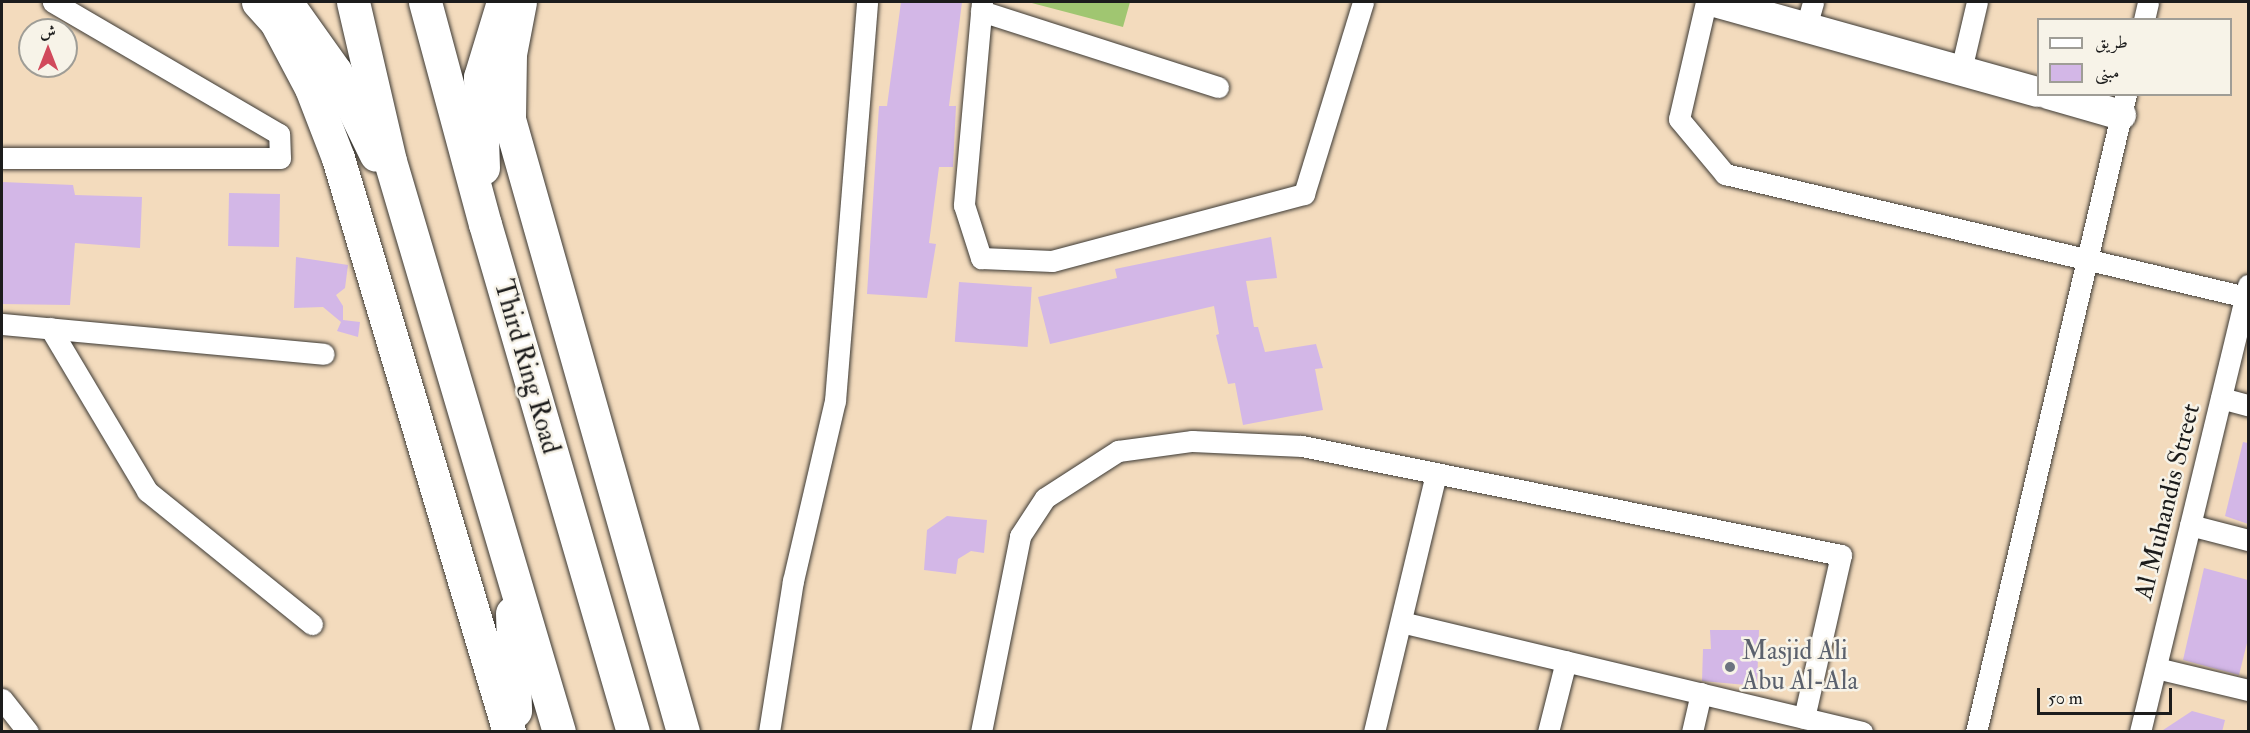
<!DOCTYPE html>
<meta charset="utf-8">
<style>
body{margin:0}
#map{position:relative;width:2250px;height:733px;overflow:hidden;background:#f3dbbd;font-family:"IM FELL Double Pica",Amiri,serif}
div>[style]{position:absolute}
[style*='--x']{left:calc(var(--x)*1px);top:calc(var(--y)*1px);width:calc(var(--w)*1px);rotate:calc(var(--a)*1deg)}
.green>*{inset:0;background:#a0c671}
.building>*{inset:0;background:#d3b7e7;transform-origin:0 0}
.roads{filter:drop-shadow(0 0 2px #3c3934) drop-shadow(0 0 2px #3c3934)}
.street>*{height:21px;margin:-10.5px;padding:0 10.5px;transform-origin:10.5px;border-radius:10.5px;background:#fff}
.secondary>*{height:30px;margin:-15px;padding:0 15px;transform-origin:15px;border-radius:15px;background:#fff}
.highway>*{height:33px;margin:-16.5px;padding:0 16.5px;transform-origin:16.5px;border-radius:16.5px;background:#fff}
.dots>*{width:16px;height:16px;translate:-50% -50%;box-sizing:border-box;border:3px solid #f7f3e8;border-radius:50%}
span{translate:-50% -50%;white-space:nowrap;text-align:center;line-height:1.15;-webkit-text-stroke:5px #f7f3e8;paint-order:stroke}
.street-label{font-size:26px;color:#1c1c1c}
.worship-label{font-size:26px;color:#5b616d}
.left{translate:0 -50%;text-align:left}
.frame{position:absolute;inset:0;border:3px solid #1c1c1c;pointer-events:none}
.legend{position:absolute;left:2037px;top:18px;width:195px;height:78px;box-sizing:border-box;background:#f7f3e8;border:2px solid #9f9d96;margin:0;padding:8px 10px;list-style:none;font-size:18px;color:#1c1c1c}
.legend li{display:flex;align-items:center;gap:12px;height:30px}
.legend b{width:30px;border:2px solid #9f9d96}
.north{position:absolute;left:18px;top:18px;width:60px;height:60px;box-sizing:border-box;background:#f7f3e8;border:2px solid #9f9d96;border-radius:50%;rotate:0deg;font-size:16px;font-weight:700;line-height:24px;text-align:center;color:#1c1c1c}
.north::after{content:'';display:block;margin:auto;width:21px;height:27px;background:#d1495b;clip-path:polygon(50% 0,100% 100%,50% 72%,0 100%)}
.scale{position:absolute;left:2037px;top:688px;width:135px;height:27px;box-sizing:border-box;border:3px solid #1c1c1c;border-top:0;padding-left:8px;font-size:18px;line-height:21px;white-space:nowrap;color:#1c1c1c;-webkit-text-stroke:4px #f7f3e8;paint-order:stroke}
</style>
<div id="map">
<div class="green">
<i style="clip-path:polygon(1028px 2px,1130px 2px,1123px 27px)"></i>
</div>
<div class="building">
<i style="clip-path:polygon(901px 2px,962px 2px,949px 106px,956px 106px,953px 167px,939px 167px,929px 243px,936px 244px,927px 298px,867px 294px,879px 106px,887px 106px)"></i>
<i style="clip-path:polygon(2px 182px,73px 185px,75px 195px,142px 197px,140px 248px,75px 243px,70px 305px,2px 304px)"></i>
<i style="left:229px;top:193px;width:51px;height:53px;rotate:1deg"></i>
<i style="clip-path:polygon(1271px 237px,1277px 278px,1246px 281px,1254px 327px,1258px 327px,1265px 352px,1316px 344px,1323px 368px,1315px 369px,1323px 410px,1243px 425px,1235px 383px,1228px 384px,1216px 335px,1219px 334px,1214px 306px,1050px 344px,1038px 297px,1117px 278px,1115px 269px)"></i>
<i style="clip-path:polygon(296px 257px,348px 265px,345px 288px,336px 295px,343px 306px,343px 320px,360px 322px,358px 337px,337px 331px,341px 322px,323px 307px,294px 308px)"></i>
<i style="left:959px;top:282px;width:73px;height:60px;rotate:4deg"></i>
<i style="clip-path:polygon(2243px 442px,2248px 443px,2248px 524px,2225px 516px)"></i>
<i style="clip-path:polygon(947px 516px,987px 520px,984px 553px,971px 551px,958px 559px,956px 574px,924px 570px,927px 530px)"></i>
<i style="clip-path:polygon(2204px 568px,2248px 580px,2248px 639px,2239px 675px,2183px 660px)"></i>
<i style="clip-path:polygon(1710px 630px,1759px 630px,1757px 686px,1702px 681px,1703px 649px,1711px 649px)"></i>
<i style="clip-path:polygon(2192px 711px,2225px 720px,2222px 732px,2160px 732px)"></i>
</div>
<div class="roads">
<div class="street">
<i style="--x:982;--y:2;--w:204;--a:95.1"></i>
<i style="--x:964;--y:205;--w:56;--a:72.2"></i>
<i style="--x:981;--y:258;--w:71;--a:2.4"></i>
<i style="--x:1052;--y:261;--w:261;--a:-14.9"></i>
<i style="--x:1304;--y:194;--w:201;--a:-72.9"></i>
<i style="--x:1706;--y:2;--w:120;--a:103"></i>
<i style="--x:1679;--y:119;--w:72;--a:50.1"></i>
<i style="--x:1725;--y:174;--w:535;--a:13.28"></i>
<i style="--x:981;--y:11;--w:249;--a:17.8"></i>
<i style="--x:2144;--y:20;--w:18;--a:-77"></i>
<i style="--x:1806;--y:27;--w:26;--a:-74"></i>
<i style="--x:1961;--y:70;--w:70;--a:-76.8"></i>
<i style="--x:2;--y:158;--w:278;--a:0"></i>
<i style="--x:280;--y:158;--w:24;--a:-92"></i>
<i style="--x:279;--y:134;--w:262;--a:-149.7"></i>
<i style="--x:2;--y:324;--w:323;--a:5.3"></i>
<i style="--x:50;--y:328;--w:190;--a:59.2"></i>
<i style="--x:147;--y:491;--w:212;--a:38.9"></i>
<i style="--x:2221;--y:398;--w:28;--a:15"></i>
<i style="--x:2190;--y:525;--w:60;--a:14.5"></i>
<i style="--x:1401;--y:622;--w:474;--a:13.4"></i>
<i style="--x:2156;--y:668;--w:95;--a:13.4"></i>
<i style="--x:2;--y:699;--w:42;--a:51.8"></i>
<i style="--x:769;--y:732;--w:153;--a:-81"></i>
<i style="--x:793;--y:581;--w:185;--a:-76.9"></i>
<i style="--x:835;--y:401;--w:400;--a:-85.4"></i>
<i style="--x:981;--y:732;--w:200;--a:-78.7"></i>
<i style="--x:1020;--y:536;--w:45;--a:-56.7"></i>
<i style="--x:1045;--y:498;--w:87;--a:-32.8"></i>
<i style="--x:1118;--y:451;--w:75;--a:-7.7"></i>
<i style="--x:1192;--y:441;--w:110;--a:2.6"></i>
<i style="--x:1302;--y:446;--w:550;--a:11.43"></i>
<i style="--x:1841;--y:555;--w:167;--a:102.8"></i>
<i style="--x:1374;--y:732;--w:266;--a:-76.5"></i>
<i style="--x:1548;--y:732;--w:73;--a:-75.8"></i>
<i style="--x:1692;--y:732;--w:40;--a:-77"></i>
<i style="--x:1976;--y:732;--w:655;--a:-76.77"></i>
<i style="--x:2140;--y:732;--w:460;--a:-76.4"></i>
</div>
<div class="secondary">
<i style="--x:1715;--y:2;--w:335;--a:15.6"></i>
<i style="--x:2048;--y:94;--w:76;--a:16"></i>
</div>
<div class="highway">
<i style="--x:258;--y:2;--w:27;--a:48"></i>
<i style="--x:276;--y:22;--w:75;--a:62.1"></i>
<i style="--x:311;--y:88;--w:75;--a:68.9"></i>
<i style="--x:338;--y:158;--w:599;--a:73.41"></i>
<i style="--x:286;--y:2;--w:85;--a:54.6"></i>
<i style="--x:335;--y:71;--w:93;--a:64"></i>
<i style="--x:353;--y:2;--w:163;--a:76.9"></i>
<i style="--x:390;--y:161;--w:595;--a:73.51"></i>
<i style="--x:425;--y:2;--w:230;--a:74.9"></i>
<i style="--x:485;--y:224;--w:529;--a:73.76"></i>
<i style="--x:520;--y:2;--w:53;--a:100.9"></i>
<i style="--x:510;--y:54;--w:65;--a:90.9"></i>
<i style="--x:509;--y:119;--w:637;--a:74.15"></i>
<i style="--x:483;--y:168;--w:91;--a:-91.9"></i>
<i style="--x:480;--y:77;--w:78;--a:-73"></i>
<i style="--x:512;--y:613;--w:98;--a:88.2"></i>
</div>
</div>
<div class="dots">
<i style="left:1730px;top:667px;background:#6b7280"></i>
</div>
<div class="street-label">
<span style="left:526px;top:367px;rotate:74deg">Third Ring Road</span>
<span style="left:2168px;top:502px;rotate:-76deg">Al Muhandis Street</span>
</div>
<div class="worship-label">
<span class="left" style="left:1742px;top:667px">Masjid Ali<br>Abu Al-Ala</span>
</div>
<div class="frame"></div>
<ul class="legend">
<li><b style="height:8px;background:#fff"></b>طريق</li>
<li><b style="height:16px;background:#d3b7e7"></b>مبنى</li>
</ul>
<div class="north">ش</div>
<div class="scale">50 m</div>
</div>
